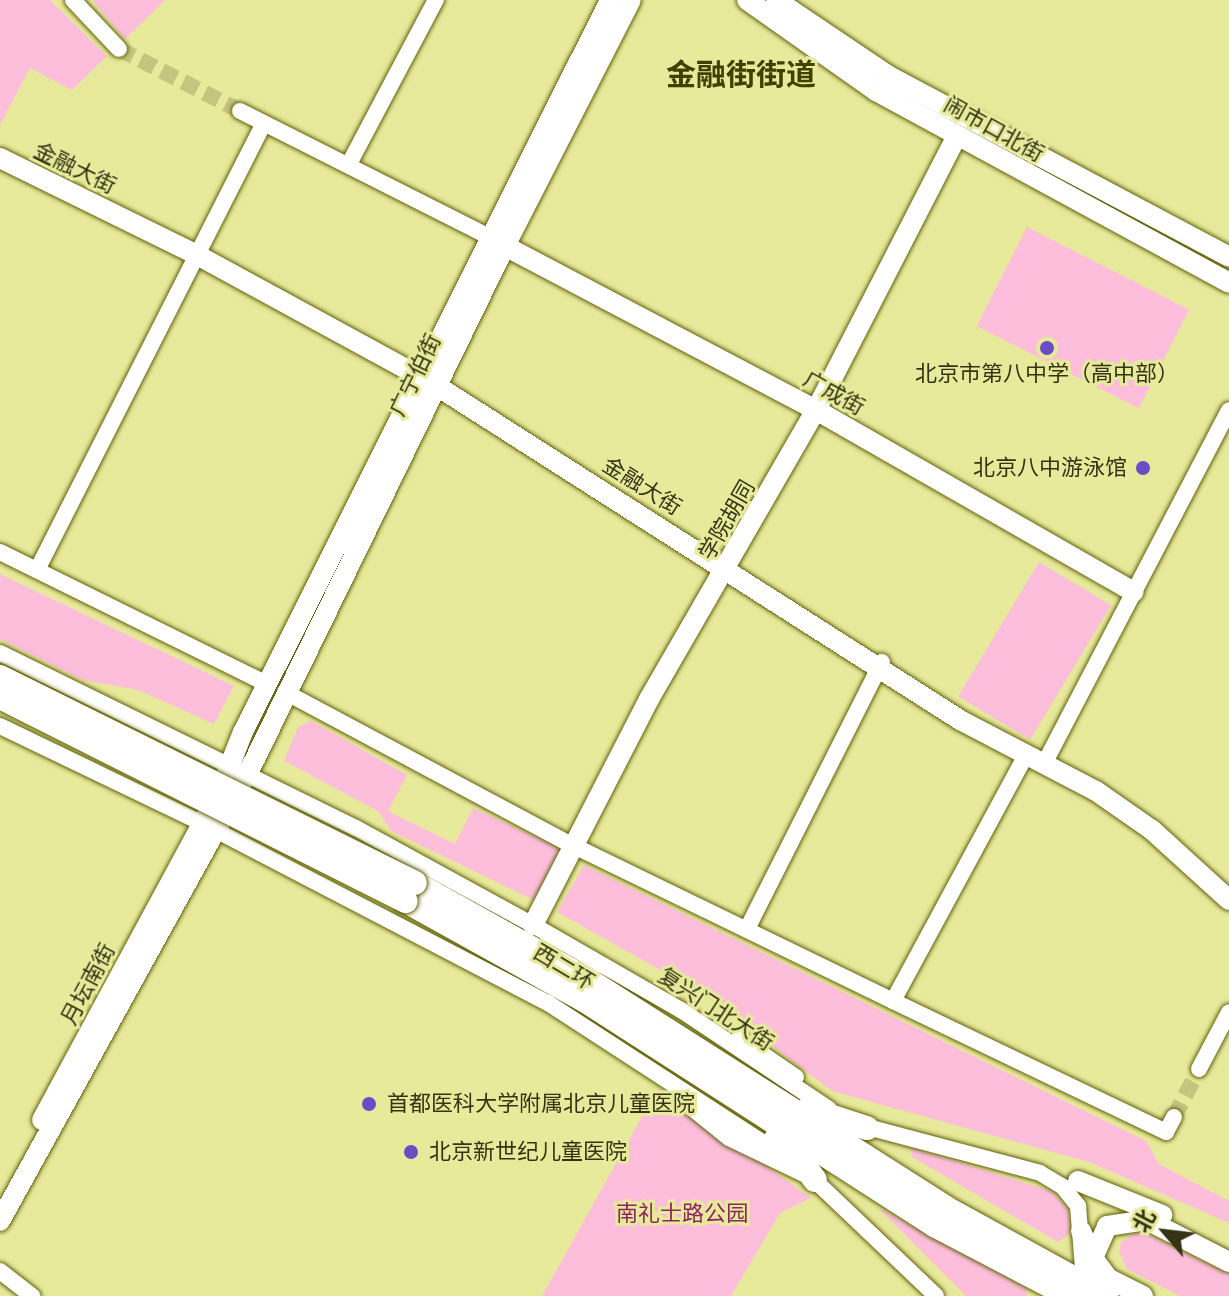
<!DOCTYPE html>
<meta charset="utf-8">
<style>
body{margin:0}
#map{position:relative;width:1229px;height:1296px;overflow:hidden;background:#e8ea9b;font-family:"Archivo Narrow","Noto Sans SC",sans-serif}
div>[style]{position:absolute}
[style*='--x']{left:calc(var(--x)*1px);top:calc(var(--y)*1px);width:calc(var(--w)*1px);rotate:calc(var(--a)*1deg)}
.green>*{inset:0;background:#fdbedb;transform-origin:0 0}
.minor-tunnel>*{height:16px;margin-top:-8px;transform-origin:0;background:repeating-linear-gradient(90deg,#c4c680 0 16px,transparent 0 24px)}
.roads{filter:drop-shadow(0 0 2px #616109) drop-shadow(0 0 2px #616109)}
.minor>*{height:16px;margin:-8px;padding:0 8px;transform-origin:8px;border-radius:8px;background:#fff}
.major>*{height:20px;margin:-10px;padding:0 10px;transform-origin:10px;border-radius:10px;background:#fff}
.highway>*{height:24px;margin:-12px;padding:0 12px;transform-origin:12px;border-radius:12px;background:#fff}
.bridges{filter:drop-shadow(0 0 2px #616109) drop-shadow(0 0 2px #616109)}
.highway-bridge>*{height:24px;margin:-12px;padding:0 12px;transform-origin:12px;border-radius:12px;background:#fff}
.dots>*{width:22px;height:22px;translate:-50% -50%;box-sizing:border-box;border:4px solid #e8ea9b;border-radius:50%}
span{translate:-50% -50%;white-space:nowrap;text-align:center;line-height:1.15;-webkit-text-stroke:6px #e8ea9b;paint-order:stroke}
.street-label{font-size:22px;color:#343414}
.poi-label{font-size:22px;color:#343414}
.right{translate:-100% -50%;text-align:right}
.left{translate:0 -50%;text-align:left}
.park-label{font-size:22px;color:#8f2563}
.district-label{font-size:30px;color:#404000;font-weight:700}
.north{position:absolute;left:1125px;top:1192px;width:80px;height:80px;-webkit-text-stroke:6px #e8ea9b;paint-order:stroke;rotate:298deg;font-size:22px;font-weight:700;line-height:32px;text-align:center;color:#343414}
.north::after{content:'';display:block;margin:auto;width:28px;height:36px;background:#343414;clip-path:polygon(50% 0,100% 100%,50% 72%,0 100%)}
</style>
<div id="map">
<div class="green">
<i style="clip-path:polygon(0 0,50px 0,107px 56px,72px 90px,30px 68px,0 125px)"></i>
<i style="clip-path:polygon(92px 0,165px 0,125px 39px)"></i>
<i style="left:1027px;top:227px;width:182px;height:111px;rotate:27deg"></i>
<i style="left:1039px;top:562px;width:84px;height:157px;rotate:31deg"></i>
<i style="clip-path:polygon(0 574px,234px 686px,214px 724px,138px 690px,83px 680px,0 639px)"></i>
<i style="clip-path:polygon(311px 721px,407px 775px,388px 811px,455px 844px,473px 808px,563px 850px,538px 902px,391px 831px,378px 811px,284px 761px,298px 727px)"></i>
<i style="clip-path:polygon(584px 865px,1146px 1141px,1159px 1164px,1229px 1201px,1229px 1223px,1089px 1162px,832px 1091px,708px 997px,557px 912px)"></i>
<i style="clip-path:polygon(658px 1088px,811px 1198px,780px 1213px,731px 1296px,542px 1296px)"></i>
<i style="clip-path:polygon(912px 1148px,1051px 1191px,1068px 1209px,1071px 1233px,1058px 1242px,912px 1157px)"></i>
<i style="clip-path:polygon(877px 1207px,1026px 1288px,1027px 1296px,966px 1296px)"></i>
<i style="clip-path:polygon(1139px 1230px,1229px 1274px,1229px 1296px,1180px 1296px,1127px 1269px,1119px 1252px,1121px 1242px)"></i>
</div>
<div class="minor-tunnel">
<i style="--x:119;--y:49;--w:136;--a:27.1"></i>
<i style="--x:1174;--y:1117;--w:54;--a:-62.5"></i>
</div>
<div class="roads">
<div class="minor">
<i style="--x:73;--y:0;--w:67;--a:46.8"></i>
<i style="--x:240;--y:111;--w:284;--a:26.8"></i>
<i style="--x:349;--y:164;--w:186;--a:-62.1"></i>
<i style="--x:0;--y:552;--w:298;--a:26.3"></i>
<i style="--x:37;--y:570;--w:501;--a:-63.08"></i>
<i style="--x:0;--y:653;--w:397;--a:26.2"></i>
<i style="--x:356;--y:828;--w:202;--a:28.7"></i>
<i style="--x:533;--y:925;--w:171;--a:29.9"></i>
<i style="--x:681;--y:1010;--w:178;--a:33.8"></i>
<i style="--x:285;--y:692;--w:325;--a:28.1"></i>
<i style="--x:572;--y:845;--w:357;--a:25.9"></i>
<i style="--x:893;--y:1001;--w:303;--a:25.6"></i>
<i style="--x:1166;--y:1132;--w:17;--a:-62"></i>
<i style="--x:0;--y:726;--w:224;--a:25.7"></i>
<i style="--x:202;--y:823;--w:390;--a:27.5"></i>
<i style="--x:548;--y:1003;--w:279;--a:33"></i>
<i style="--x:1044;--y:764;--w:399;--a:-62.4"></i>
<i style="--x:748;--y:927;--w:297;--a:-63.2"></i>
<i style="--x:893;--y:1001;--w:280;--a:-61.6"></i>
<i style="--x:739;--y:1038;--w:69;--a:34.4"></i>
<i style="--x:1199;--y:1069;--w:64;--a:-62.2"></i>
<i style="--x:687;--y:1104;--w:54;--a:39"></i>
<i style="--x:729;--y:1138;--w:90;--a:25.7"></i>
<i style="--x:860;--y:1125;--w:186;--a:14.9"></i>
<i style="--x:1040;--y:1173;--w:26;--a:31"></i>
<i style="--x:1062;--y:1186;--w:26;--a:51"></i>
<i style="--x:1078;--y:1206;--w:62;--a:85.4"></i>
<i style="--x:1083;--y:1268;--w:24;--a:52"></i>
<i style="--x:807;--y:1173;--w:178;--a:43.6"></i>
<i style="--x:0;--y:1271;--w:41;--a:38"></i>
</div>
<div class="major">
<i style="--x:747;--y:0;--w:158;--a:35.2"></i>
<i style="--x:876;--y:91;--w:402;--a:28.5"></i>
<i style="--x:776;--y:0;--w:136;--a:33.9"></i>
<i style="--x:889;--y:76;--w:385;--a:28"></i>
<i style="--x:0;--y:158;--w:222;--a:26.2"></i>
<i style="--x:199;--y:256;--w:271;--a:28.6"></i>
<i style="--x:437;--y:386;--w:621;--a:32.56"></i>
<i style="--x:960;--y:720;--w:153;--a:27.6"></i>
<i style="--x:1096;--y:791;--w:68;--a:34.9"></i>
<i style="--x:1152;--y:830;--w:104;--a:42.3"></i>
<i style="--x:505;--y:246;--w:352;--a:27.8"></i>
<i style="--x:816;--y:410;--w:366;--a:29.8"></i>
<i style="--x:533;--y:925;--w:254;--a:-62.8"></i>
<i style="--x:649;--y:699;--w:334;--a:-60"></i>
<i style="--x:816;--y:410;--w:308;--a:-62.8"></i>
<i style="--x:42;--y:1120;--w:370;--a:-61.6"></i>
<i style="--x:218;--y:795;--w:68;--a:-68.4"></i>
<i style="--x:243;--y:732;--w:819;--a:-63.37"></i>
<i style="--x:1078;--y:1181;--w:91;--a:22"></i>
<i style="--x:0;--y:1221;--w:528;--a:-61.1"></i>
<i style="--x:255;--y:759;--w:571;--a:-64.02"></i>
<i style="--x:505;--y:246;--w:276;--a:-62.9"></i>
<i style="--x:1081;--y:1231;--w:30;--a:66"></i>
<i style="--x:1143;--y:1296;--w:39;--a:-153"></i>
<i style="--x:1108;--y:1278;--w:25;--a:-127"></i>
<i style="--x:1093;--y:1258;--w:35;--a:-66"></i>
<i style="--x:1107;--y:1226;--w:40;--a:-8.5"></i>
<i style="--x:1147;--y:1220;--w:92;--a:27.1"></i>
</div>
<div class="highway">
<i style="--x:415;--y:883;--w:201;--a:29.2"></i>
<i style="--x:590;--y:981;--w:422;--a:32.5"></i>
<i style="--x:946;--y:1208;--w:183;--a:28.8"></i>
<i style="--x:406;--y:901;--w:204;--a:29.1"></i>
<i style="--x:584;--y:1000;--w:418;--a:32.7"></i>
<i style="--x:936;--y:1226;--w:151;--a:27.6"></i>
<i style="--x:808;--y:1109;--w:62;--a:17.9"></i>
<i style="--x:776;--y:1139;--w:25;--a:37"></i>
<i style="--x:796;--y:1154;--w:32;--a:54"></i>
</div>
</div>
<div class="bridges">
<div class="highway-bridge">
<i style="--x:0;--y:677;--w:463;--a:26.4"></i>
<i style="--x:0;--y:697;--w:454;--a:26.7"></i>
</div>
</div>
<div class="dots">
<i style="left:1047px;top:348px;background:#694dc6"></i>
<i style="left:1143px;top:468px;background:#694dc6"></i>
<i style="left:369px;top:1104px;background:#694dc6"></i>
<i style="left:411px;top:1152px;background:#694dc6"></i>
</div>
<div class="street-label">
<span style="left:994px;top:129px;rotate:29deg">闹市口北街</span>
<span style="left:75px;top:168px;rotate:26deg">金融大街</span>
<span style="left:415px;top:375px;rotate:-64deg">广宁伯街</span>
<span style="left:834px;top:393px;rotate:29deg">广成街</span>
<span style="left:642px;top:486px;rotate:32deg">金融大街</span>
<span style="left:727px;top:520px;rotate:-60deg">学院胡同</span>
<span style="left:564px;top:967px;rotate:31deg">西二环</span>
<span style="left:88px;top:984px;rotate:-62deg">月坛南街</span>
<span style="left:716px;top:1009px;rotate:33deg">复兴门北大街</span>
</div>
<div class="poi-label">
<span style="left:1047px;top:374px">北京市第八中学（高中部）</span>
<span class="right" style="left:1127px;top:468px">北京八中游泳馆</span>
<span class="left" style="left:387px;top:1104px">首都医科大学附属北京儿童医院</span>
<span class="left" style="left:429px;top:1152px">北京新世纪儿童医院</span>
</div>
<div class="park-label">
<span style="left:682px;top:1214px">南礼士路公园</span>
</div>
<div class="district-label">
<span style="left:741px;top:74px">金融街街道</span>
</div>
<div class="north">北</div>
</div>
